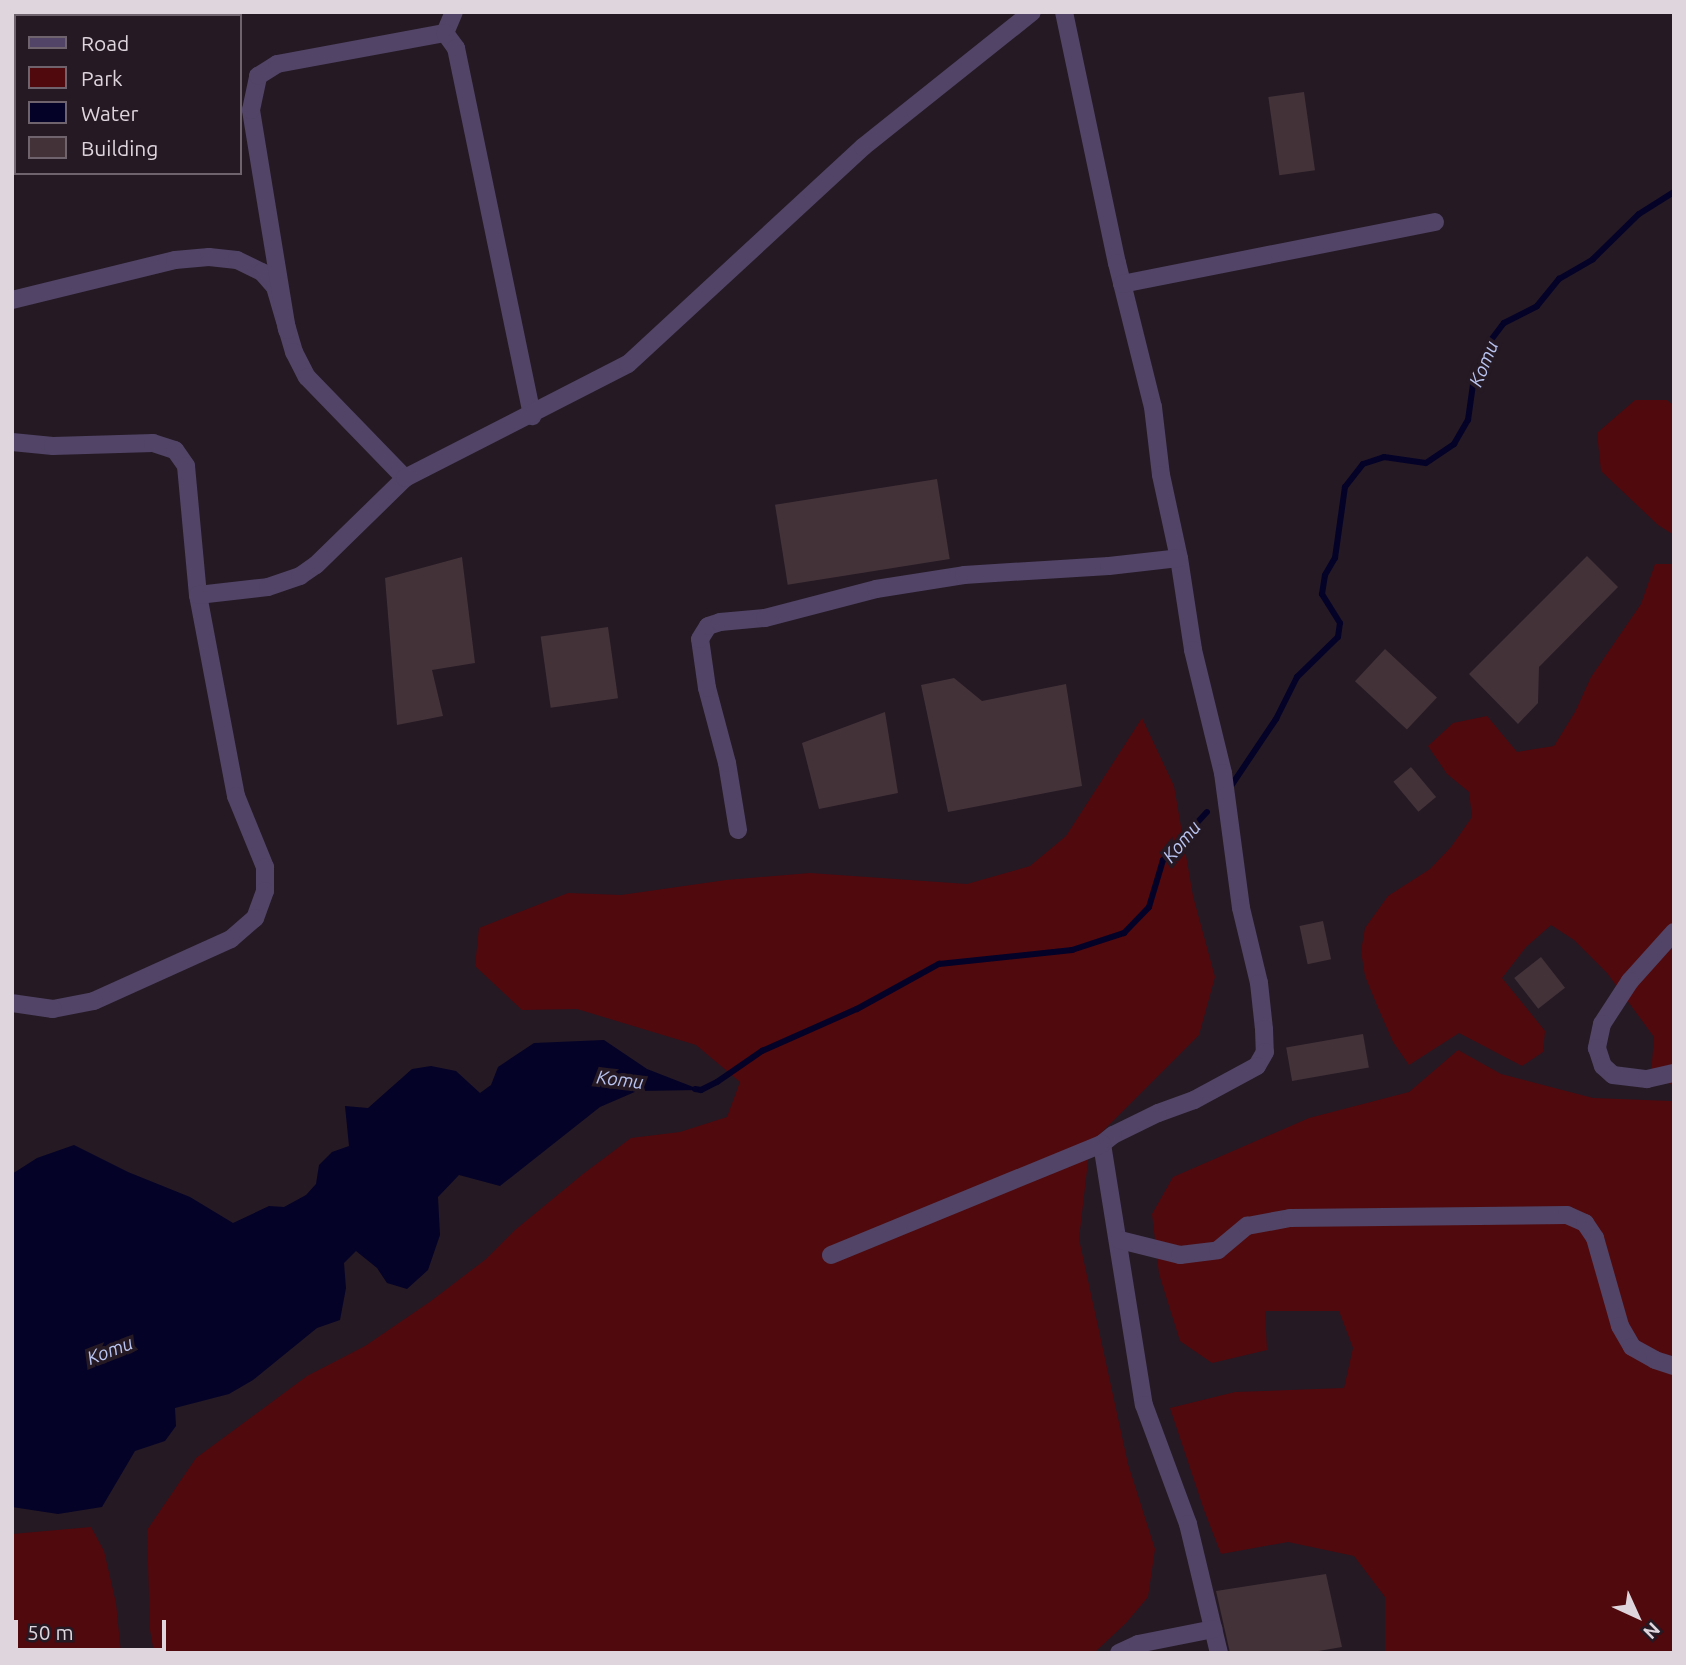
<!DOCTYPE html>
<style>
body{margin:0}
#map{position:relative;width:1686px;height:1665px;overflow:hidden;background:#251924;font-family:Ubuntu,sans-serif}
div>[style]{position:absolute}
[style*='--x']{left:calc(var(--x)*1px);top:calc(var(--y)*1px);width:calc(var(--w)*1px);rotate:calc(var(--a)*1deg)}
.green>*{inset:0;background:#50090d}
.water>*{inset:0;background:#040227}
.stream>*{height:6px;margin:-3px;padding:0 3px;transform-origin:3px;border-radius:3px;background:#040227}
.building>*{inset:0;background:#433238;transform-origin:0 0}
.street>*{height:18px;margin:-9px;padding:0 9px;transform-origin:9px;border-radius:9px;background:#514466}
span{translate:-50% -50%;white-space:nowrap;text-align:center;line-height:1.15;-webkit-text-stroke:7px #251924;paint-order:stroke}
.water-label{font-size:19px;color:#b8c3ef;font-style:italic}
.frame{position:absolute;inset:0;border:14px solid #ded5dd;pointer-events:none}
.legend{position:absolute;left:14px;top:14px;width:228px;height:161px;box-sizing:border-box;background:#251924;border:2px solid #6f646e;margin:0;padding:9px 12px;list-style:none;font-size:21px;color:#ded5dd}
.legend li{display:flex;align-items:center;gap:14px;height:35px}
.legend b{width:35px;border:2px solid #6f646e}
.north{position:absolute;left:1602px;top:1581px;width:70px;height:70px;-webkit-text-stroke:5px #251924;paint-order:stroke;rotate:135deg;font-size:19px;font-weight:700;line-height:28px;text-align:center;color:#ded5dd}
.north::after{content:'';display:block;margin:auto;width:24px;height:32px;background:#ded5dd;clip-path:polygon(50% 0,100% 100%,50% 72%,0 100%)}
.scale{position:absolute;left:14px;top:1620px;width:152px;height:32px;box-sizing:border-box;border:4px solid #ded5dd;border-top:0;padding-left:9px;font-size:21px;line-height:24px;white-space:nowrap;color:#ded5dd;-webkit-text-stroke:5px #251924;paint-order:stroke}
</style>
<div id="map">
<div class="green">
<i style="clip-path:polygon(1635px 400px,1667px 400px,1674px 406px,1674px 535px,1658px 525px,1601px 471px,1597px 433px)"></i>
<i style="clip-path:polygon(1655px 564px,1674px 564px,1674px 1086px,1651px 1074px,1654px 1037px,1607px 973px,1574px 940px,1551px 925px,1526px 947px,1502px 978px,1545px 1031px,1543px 1052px,1522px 1066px,1459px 1033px,1409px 1065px,1393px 1042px,1376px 1003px,1365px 976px,1361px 951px,1365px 928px,1388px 896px,1430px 869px,1451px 847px,1472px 817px,1469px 792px,1447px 774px,1428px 746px,1453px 723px,1487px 716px,1517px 752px,1554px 746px,1575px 712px,1591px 677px,1641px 604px)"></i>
<i style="clip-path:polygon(1142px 718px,1174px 786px,1193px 896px,1215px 977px,1199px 1035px,1090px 1144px,1079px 1239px,1128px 1464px,1155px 1549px,1148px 1597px,1126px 1623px,1094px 1653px,154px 1653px,150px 1630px,147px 1530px,196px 1458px,307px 1376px,365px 1346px,431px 1301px,486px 1259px,515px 1230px,583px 1174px,631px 1138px,680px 1132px,727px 1117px,740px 1082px,696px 1045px,577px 1009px,522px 1010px,475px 966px,479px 928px,568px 893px,621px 895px,726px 880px,810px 873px,967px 884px,1030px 866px,1066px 836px)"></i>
<i style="clip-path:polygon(1458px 1050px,1501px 1074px,1593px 1098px,1671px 1101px,1674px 1105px,1674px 1653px,1385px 1653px,1385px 1597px,1354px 1556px,1288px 1542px,1221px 1554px,1204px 1510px,1170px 1408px,1235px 1392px,1344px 1388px,1353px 1348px,1339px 1311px,1265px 1311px,1267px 1350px,1212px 1363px,1180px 1341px,1159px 1274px,1152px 1214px,1173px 1177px,1309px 1118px,1409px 1092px)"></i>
<i style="clip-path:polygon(91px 1527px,104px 1551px,116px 1603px,121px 1653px,12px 1653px,12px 1534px)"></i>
</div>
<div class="water">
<i style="clip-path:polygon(604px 1040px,647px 1069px,701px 1090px,637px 1091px,600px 1107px,500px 1186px,459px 1175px,438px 1197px,440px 1235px,428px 1270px,407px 1289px,387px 1283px,377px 1268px,356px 1251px,344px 1263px,346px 1288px,340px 1320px,317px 1328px,253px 1380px,229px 1394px,175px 1408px,176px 1426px,165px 1441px,135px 1451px,102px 1507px,58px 1514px,12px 1507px,12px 1174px,37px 1158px,74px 1145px,128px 1172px,190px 1197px,233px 1223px,269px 1206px,284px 1207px,306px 1195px,316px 1184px,319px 1165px,332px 1152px,349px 1146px,345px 1106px,368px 1108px,412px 1069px,431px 1066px,456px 1071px,480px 1093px,491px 1085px,498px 1067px,534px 1043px)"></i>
</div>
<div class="stream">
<i style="--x:1231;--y:786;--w:81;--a:-56.1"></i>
<i style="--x:1276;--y:719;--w:47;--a:-63.4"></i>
<i style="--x:1297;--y:677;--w:57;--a:-44.3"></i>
<i style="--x:1338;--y:637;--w:14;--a:-82"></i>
<i style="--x:1340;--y:623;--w:34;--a:-122"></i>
<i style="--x:1322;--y:594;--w:19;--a:-81"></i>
<i style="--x:1325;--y:575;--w:20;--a:-60"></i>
<i style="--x:1335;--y:558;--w:72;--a:-82"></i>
<i style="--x:1345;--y:487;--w:29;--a:-52"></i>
<i style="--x:1363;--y:464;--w:22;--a:-18"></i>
<i style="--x:1384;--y:457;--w:42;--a:8.1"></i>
<i style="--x:1426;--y:463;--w:34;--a:-34"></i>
<i style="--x:1454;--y:444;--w:28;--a:-60"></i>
<i style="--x:1468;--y:420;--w:36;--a:-82"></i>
<i style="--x:1473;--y:384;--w:43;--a:-69.4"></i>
<i style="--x:1488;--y:344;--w:26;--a:-53"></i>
<i style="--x:1504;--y:323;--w:37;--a:-27"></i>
<i style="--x:1537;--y:306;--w:35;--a:-51"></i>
<i style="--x:1559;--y:279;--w:39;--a:-30"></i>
<i style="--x:1593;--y:259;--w:64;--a:-44.4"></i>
<i style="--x:1639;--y:214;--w:41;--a:-32.2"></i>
<i style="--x:695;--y:1089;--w:6;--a:9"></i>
<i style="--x:701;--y:1090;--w:18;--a:-27"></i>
<i style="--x:717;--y:1082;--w:55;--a:-34.6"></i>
<i style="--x:762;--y:1051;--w:104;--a:-23.9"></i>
<i style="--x:857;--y:1009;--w:94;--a:-28.8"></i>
<i style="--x:939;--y:964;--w:134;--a:-6"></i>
<i style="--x:1072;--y:950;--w:55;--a:-18.1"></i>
<i style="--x:1124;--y:933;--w:36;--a:-46"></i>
<i style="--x:1149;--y:907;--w:49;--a:-73.4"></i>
<i style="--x:1163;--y:860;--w:65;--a:-47.5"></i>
</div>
<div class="building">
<i style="left:1304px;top:92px;width:79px;height:36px;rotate:82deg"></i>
<i style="left:937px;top:479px;width:81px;height:164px;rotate:81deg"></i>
<i style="clip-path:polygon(1587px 556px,1618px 587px,1539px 667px,1538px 703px,1518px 724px,1469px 674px)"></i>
<i style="clip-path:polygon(462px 557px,475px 663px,432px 670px,443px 716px,397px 725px,385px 578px)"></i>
<i style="left:608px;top:627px;width:72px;height:68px;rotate:82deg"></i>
<i style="left:1385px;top:649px;width:71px;height:44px;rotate:43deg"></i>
<i style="clip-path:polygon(954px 678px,982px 701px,1066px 684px,1082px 786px,948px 812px,921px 685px)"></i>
<i style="clip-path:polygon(885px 712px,898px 793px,819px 809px,802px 743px)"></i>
<i style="left:1411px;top:767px;width:39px;height:23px;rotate:50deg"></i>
<i style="left:1323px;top:921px;width:39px;height:24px;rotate:78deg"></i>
<i style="left:1541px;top:957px;width:39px;height:34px;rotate:52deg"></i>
<i style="left:1363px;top:1034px;width:34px;height:78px;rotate:80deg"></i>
<i style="clip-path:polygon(1326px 1574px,1342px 1647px,1307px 1653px,1230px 1653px,1216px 1591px)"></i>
</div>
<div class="street">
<i style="--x:1064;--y:12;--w:257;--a:78.1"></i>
<i style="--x:1117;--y:263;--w:148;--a:76"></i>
<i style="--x:1153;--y:407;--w:68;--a:83.3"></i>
<i style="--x:1161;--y:475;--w:85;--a:77.8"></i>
<i style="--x:1179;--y:558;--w:93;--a:81.3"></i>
<i style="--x:1193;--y:650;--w:127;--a:76.3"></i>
<i style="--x:1223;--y:773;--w:136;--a:82.4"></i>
<i style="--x:1241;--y:908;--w:77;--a:76.5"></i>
<i style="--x:1259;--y:983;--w:46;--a:83.8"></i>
<i style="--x:1264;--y:1029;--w:23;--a:88"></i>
<i style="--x:1265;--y:1052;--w:16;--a:120"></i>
<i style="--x:1257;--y:1066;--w:72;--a:151.6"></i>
<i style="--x:1194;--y:1100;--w:38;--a:160"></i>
<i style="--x:1158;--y:1113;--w:50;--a:153.9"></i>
<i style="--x:1113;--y:1135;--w:14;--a:141"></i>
<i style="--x:1102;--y:1144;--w:264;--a:80.9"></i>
<i style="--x:1144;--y:1405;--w:127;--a:69.7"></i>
<i style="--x:1188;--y:1524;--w:133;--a:76.5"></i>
<i style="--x:445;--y:33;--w:23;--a:-67"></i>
<i style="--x:1122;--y:284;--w:319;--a:-11.2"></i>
<i style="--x:12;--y:300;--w:168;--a:-13.8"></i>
<i style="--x:175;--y:260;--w:34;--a:-5"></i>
<i style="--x:209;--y:257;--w:28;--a:6"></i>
<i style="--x:237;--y:260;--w:28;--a:26"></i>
<i style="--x:262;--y:272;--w:20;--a:49"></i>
<i style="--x:275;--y:287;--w:68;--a:73.7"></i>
<i style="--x:294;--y:352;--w:28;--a:63"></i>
<i style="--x:307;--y:377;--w:141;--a:45.9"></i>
<i style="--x:287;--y:330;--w:223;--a:-99.3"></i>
<i style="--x:251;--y:110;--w:35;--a:-78"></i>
<i style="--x:258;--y:76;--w:22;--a:-32"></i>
<i style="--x:277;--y:64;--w:171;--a:-10.5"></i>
<i style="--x:445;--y:33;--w:19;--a:54"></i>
<i style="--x:456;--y:48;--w:376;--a:78.3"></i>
<i style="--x:12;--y:442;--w:41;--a:5.6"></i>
<i style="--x:53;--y:446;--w:100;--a:-1.7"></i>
<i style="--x:153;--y:443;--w:23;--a:18"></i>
<i style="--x:175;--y:450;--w:19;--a:55"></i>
<i style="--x:186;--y:466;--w:130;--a:84.7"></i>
<i style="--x:198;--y:595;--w:205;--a:79.3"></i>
<i style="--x:236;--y:796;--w:77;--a:67.8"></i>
<i style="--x:265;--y:867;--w:24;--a:90"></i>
<i style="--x:265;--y:891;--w:29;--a:110"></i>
<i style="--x:255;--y:918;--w:32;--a:139"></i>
<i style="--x:231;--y:939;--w:150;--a:155.7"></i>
<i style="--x:94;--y:1001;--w:42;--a:169"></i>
<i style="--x:53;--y:1009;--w:41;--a:-171.7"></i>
<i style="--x:198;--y:595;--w:70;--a:-6.5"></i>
<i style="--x:268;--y:587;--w:34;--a:-19"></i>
<i style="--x:300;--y:576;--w:19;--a:-35"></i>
<i style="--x:316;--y:565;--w:124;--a:-44.3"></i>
<i style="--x:405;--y:478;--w:250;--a:-27.1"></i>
<i style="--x:628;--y:364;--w:320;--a:-42.7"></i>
<i style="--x:863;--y:147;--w:216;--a:-38.6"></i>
<i style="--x:738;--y:830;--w:68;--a:-99.3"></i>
<i style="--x:727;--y:763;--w:78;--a:-104.9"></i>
<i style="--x:707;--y:688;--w:49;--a:-98.1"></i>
<i style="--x:700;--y:639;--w:15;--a:-58"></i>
<i style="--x:708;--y:626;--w:13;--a:-18"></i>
<i style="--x:720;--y:622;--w:45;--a:-5.1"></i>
<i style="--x:765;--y:618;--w:115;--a:-14.6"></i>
<i style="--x:876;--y:589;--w:89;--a:-9"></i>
<i style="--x:964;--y:575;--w:145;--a:-3.6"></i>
<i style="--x:1109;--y:566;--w:70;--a:-6.5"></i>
<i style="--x:1674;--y:932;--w:66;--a:131.9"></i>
<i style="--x:1630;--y:981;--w:51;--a:123.1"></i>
<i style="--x:1602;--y:1024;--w:25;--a:102"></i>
<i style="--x:1597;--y:1048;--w:19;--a:72"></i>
<i style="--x:1603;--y:1066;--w:13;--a:42"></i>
<i style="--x:1613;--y:1075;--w:34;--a:7"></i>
<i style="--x:1647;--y:1079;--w:28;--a:-13"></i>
<i style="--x:1120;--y:1240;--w:62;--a:14"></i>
<i style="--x:1180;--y:1255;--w:38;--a:-7"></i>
<i style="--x:1218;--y:1250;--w:38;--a:-40"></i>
<i style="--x:1247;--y:1226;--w:44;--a:-10.5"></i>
<i style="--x:1290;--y:1218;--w:277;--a:-0.6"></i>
<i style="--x:1567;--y:1215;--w:20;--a:24"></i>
<i style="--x:1585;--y:1223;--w:18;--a:56"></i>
<i style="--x:1595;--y:1238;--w:91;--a:74.1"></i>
<i style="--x:1620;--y:1326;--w:24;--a:60"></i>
<i style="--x:1632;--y:1347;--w:26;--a:29"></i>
<i style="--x:1655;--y:1360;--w:20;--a:18"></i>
<i style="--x:831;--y:1255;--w:293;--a:-22.3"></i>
<i style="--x:1119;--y:1653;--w:21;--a:-25"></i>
<i style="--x:1138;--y:1644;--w:77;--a:-11.2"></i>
</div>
<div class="water-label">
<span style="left:1484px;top:364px;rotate:-68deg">Komu</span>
<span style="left:1182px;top:842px;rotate:-50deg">Komu</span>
<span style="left:620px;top:1080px;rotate:7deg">Komu</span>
<span style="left:110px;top:1351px;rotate:-21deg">Komu</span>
</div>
<div class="frame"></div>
<ul class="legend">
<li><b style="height:9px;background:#514466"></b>Road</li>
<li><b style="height:19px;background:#50090d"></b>Park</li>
<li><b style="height:19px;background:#040227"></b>Water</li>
<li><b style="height:19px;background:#433238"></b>Building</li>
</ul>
<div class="north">N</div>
<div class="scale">50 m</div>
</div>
